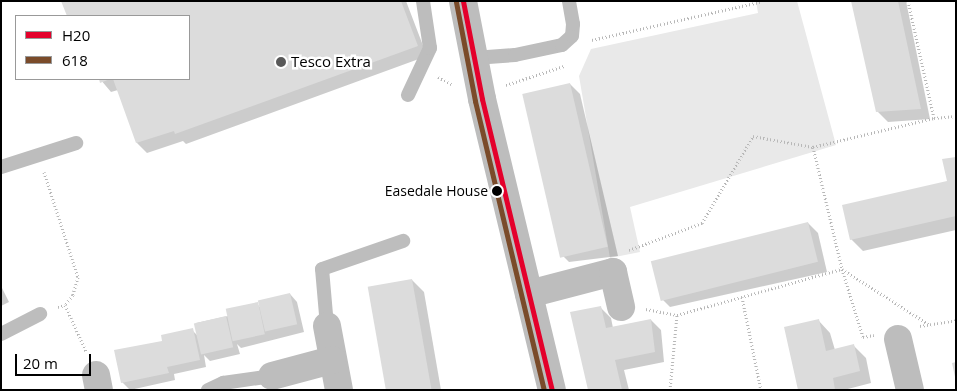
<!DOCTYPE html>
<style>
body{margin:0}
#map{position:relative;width:957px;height:391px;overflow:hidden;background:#fff;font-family:"Open Sans",sans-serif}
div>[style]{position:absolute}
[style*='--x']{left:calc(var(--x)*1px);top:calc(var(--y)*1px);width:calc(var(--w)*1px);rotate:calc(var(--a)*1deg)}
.green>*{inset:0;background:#e9e9e9}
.shadow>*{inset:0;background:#0003}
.building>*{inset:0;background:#dcdcdc;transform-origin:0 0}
.path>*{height:3px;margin-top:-1.5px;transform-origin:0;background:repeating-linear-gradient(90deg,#b8b8b8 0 1px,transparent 0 3.5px)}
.service>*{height:14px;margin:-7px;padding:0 7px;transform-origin:7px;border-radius:7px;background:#bdbdbd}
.minor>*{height:28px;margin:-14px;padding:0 14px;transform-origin:14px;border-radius:14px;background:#bdbdbd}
.bus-1>*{height:5px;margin:-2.5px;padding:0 2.5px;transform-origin:2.5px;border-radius:2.5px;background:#e4002b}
.bus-2>*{height:5px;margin:-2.5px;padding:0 2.5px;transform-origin:2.5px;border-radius:2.5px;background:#7a4b2a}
.dots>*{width:14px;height:14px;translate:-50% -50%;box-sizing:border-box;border:2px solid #fff;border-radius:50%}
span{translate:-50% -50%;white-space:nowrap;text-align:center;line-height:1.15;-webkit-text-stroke:5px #fff;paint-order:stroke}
.bus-label{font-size:14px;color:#000}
.right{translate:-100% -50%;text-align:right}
.poi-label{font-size:15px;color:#000}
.left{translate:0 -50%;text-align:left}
.frame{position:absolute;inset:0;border:2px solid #000;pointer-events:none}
.legend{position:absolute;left:15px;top:15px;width:175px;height:65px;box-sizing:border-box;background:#fff;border:1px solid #999;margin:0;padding:6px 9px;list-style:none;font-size:15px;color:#000}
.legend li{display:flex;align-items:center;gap:10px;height:25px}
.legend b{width:25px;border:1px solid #999}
.scale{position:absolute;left:15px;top:354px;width:76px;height:22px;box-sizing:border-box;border:2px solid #000;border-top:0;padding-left:6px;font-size:15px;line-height:18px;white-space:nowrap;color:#000;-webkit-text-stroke:4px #fff;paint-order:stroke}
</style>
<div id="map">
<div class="green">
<i style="clip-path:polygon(756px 1px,797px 1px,836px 145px,630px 207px,640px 252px,610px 258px,579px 76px,591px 49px,758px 13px)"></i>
</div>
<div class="shadow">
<i style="clip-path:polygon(63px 1px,406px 1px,427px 56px,186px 144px,183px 141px,147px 153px,137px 143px,118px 90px,111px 92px,100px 79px,189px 79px,189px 16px,68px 16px)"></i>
<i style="clip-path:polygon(852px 1px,906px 1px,930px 119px,888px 122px,877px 111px)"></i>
<i style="clip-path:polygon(570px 84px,580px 94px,618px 256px,569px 262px,559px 252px)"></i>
<i style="clip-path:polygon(956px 158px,956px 230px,863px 251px,851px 239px,948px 182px)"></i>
<i style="clip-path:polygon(808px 223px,818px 233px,827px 272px,670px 307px,660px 297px)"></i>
<i style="clip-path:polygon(412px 280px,424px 292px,441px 390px,388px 390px)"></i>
<i style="clip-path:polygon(1px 286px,9px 302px,1px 306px)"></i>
<i style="clip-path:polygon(290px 294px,297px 302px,304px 332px,241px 348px,237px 344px,240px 354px,210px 361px,204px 355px,206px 367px,174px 374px,175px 380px,130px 390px,122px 382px,163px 342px,192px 330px,198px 336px,196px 323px,228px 316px,257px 304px,260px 307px)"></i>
<i style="clip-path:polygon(601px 308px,611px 318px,613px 328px,651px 320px,661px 330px,664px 362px,624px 370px,629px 390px,590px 390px)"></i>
<i style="clip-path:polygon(819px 321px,830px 333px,835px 350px,854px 346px,866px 358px,871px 383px,844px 390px,799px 390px)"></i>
</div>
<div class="building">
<i style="clip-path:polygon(61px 1px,401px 1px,418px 46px,175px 134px,174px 131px,136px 143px,113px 79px,189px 79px,189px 16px,67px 16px)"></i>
<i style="clip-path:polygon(851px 1px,898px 1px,921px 109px,876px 112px)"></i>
<i style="clip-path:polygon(99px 79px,110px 79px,100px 83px)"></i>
<i style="left:570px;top:83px;width:168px;height:49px;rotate:77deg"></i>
<i style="clip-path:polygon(956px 157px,956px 216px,850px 240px,842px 205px,947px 181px,942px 159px)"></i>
<i style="left:808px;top:222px;width:41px;height:162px;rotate:76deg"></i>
<i style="left:412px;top:279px;width:113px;height:45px;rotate:80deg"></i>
<i style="left:290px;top:293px;width:32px;height:33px;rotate:77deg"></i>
<i style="left:258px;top:302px;width:33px;height:33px;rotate:78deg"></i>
<i style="clip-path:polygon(601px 306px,606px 328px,651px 319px,655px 352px,615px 360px,622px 390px,588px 390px,570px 312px)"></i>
<i style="left:226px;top:316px;width:32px;height:33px;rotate:77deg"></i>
<i style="clip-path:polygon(819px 319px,826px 351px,854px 344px,860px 371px,833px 378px,835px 390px,798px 390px,784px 327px)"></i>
<i style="clip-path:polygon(193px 328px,200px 360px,167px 367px,169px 373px,121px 383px,114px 350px,162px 341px,161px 335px)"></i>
<i style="clip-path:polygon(956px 362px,956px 377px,955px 377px,952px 363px)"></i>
</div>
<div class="path">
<i style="--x:592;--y:40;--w:175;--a:-12.8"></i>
<i style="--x:438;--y:77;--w:17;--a:28"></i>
<i style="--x:506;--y:85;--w:61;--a:-18.1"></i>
<i style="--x:934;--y:118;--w:22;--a:-5"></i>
<i style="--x:813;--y:147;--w:125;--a:76.6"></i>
<i style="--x:842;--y:269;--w:71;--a:72.8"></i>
<i style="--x:863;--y:337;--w:11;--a:-10"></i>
<i style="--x:44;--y:172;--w:110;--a:72.1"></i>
<i style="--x:78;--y:277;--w:19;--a:106"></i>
<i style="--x:73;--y:295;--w:13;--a:129"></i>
<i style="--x:629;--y:250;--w:78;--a:-20.3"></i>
<i style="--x:702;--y:223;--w:101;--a:-59.6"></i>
<i style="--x:753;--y:136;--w:61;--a:10.4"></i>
<i style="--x:813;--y:147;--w:124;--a:-13.5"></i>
<i style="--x:934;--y:118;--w:120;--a:-102.5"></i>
<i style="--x:742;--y:297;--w:95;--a:78.5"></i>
<i style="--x:58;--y:307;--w:7;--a:-16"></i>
<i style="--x:65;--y:305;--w:51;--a:65.5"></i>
<i style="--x:646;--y:309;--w:32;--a:11"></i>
<i style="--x:677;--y:315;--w:171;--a:-15.6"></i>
<i style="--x:842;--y:269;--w:104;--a:32.5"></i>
<i style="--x:920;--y:326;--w:36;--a:-9"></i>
<i style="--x:670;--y:390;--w:75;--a:-84.7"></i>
</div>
<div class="service">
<i style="--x:474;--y:58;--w:41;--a:-4.2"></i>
<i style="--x:515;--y:55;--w:48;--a:-12"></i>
<i style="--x:562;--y:45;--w:13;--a:-42"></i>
<i style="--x:572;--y:36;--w:12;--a:-85"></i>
<i style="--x:573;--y:24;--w:23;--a:-100"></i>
<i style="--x:408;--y:95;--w:52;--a:-64.9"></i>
<i style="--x:430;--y:48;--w:48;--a:-98.5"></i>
<i style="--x:1;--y:167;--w:79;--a:-17.7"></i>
<i style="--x:327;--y:326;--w:57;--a:-95"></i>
<i style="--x:322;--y:269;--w:86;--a:-19.1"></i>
<i style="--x:1;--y:334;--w:44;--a:-27.1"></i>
<i style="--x:208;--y:390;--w:17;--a:-25"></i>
<i style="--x:223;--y:383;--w:49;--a:-8.1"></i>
</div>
<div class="minor">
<i style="--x:463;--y:1;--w:100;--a:79"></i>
<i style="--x:482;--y:99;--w:299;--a:76.5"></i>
<i style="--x:529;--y:294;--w:87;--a:-14.7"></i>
<i style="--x:613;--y:272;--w:36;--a:77"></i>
<i style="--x:327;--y:326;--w:65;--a:79.4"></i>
<i style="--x:898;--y:339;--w:52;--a:76.8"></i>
<i style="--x:96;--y:375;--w:15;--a:79"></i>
<i style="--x:272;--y:376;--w:62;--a:-14.9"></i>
</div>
<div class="bus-1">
<i style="--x:463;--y:1;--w:100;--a:79"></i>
<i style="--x:482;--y:99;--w:299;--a:76.5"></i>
</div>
<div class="bus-2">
<i style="--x:456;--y:2;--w:101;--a:79.1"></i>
<i style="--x:475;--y:101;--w:297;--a:76.6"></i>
</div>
<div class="dots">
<i style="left:281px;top:62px;background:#595959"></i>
<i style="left:497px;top:191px;background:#000"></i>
</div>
<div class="bus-label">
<span class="right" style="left:488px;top:191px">Easedale House</span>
</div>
<div class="poi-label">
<span class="left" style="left:291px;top:62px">Tesco Extra</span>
</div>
<div class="frame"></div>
<ul class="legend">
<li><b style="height:6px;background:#e4002b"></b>H20</li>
<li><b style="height:6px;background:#7a4b2a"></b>618</li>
</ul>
<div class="scale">20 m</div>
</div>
